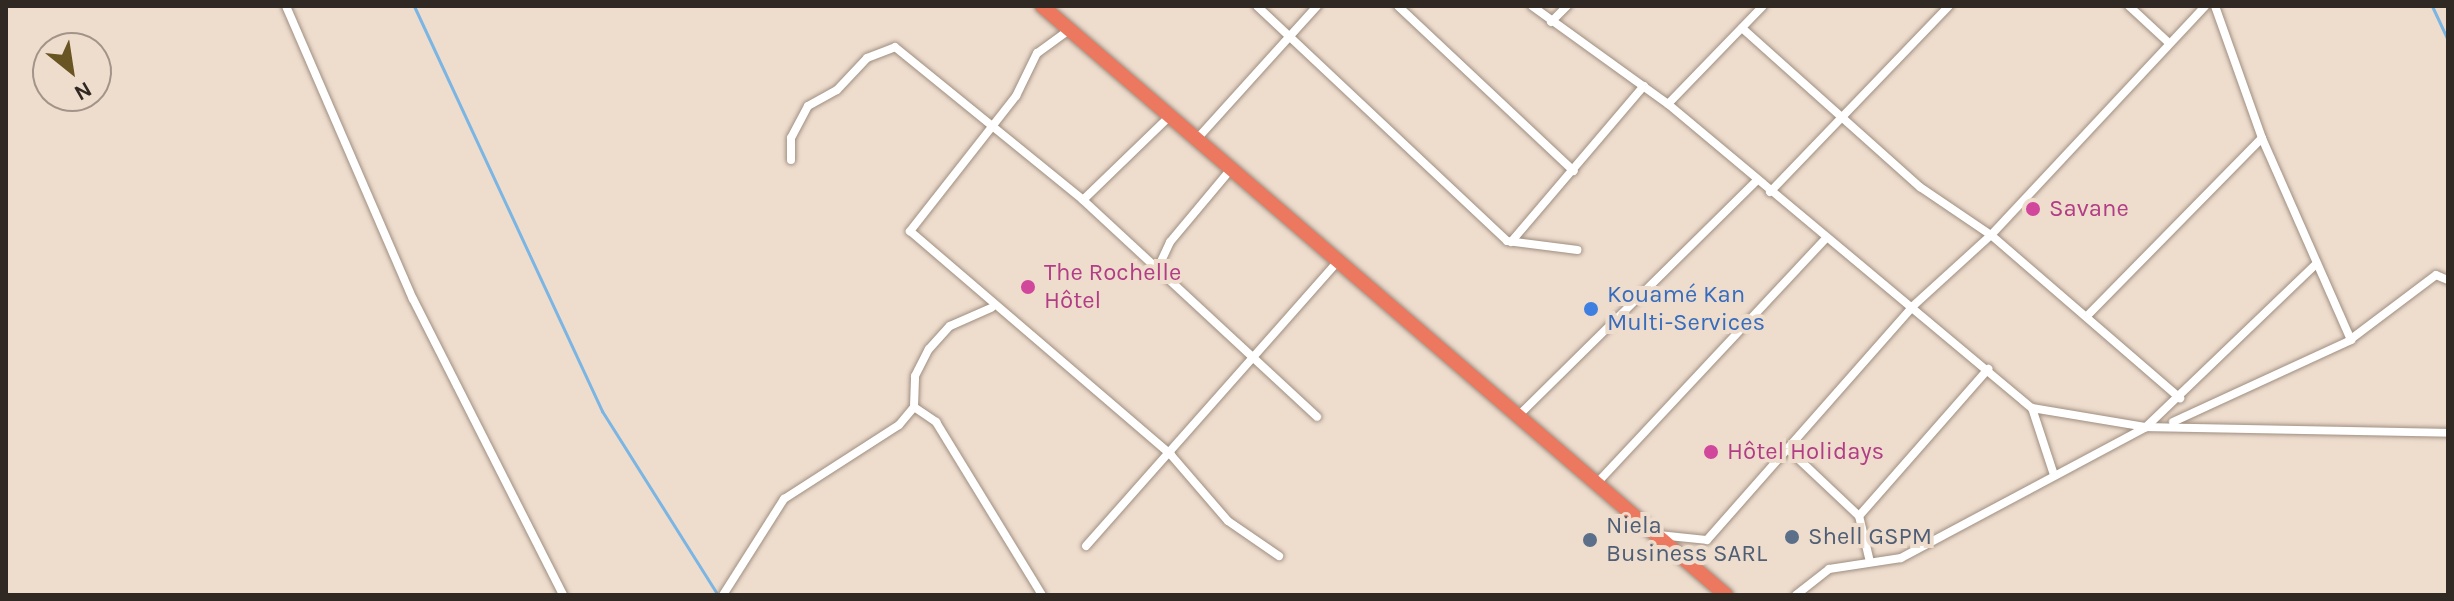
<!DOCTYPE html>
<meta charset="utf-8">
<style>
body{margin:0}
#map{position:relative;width:2454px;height:601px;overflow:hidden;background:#eedccd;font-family:Karla,sans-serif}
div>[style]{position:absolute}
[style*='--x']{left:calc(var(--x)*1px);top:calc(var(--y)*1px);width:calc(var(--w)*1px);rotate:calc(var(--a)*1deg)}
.stream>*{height:3px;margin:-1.5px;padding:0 1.5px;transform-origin:1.5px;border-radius:1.5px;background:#7ab5e3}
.roads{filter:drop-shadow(0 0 2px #9f8f80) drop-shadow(0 0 2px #9f8f80)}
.street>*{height:8px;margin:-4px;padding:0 4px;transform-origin:4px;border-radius:4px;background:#fff}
.highway>*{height:14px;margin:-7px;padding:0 7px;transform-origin:7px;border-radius:7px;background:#ec7860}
.dots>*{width:22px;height:22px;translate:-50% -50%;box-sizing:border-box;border:4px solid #eedccd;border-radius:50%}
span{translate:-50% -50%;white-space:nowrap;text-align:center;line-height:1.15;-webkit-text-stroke:8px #eedccd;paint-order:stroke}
.hotel-label{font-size:24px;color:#b23c85}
.left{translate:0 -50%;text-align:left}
.shop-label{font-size:24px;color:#366cbe}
.service-label{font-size:24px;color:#4e5e75}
.frame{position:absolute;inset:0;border:8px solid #302923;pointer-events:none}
.north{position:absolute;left:32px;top:32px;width:80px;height:80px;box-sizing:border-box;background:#eedccd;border:2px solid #a29489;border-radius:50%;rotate:150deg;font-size:22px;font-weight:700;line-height:32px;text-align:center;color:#302923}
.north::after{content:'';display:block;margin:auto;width:28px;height:36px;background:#695423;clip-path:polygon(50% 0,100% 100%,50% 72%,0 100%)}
</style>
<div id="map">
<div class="stream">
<i style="--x:414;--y:6;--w:447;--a:65.1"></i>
<i style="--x:602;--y:411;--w:218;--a:57.8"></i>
<i style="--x:2432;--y:6;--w:38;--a:65"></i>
</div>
<div class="roads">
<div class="street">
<i style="--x:286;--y:6;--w:319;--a:66.6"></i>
<i style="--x:413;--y:299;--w:332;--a:63.1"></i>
<i style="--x:1257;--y:6;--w:343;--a:43.2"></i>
<i style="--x:1507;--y:241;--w:71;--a:7.3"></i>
<i style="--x:1398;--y:6;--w:241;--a:43.2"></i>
<i style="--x:1532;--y:6;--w:168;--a:35.8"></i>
<i style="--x:1668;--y:104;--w:474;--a:39.9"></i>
<i style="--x:2032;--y:408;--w:67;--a:71.8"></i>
<i style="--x:2129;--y:6;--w:54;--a:42.8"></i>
<i style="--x:1551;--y:22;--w:23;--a:-45"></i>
<i style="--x:1742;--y:28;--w:239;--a:41.8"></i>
<i style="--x:1920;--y:187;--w:86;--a:34.1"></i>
<i style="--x:1991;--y:235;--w:250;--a:40.8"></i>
<i style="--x:1069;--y:30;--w:39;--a:144"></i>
<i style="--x:1037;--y:53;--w:48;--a:116"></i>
<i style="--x:1016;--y:96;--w:172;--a:128.1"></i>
<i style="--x:910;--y:231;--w:344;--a:40.6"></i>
<i style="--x:1171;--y:455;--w:87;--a:49.2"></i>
<i style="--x:1228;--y:521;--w:62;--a:34.5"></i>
<i style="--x:1668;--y:104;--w:136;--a:-45.9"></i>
<i style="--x:1196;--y:140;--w:181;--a:-47.9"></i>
<i style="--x:791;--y:160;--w:22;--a:-90"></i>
<i style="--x:791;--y:138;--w:36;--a:-62"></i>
<i style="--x:808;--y:106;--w:33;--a:-29"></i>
<i style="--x:837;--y:90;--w:44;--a:-46.8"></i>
<i style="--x:867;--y:58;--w:30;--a:-21"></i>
<i style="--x:895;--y:47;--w:242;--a:39.1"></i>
<i style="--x:1083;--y:200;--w:319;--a:42.8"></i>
<i style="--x:1770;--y:192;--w:258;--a:-46.1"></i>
<i style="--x:1083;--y:200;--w:121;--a:-44"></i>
<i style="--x:1511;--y:242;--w:205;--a:-49.6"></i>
<i style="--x:1157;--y:270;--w:31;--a:-65"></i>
<i style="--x:1170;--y:242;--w:95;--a:-50.1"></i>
<i style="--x:2088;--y:315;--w:248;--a:-45.5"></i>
<i style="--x:2351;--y:339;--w:106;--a:-37"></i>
<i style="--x:2436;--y:275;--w:13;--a:23"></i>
<i style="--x:914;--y:407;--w:27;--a:34"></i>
<i style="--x:936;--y:422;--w:203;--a:58.5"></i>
<i style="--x:2032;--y:408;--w:116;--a:9.5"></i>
<i style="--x:2146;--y:427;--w:234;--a:-43.8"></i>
<i style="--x:1517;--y:417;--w:337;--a:-44.6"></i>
<i style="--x:2173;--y:422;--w:196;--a:-24.7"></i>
<i style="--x:2351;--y:340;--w:221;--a:-113.8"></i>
<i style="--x:2262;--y:138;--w:140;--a:-109.6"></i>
<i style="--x:1789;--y:450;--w:96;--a:43.3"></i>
<i style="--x:1596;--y:484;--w:335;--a:-46.9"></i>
<i style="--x:1658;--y:535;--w:49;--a:5.8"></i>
<i style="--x:1707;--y:540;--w:312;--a:-48.6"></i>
<i style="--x:1913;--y:306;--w:105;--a:-42.3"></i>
<i style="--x:1991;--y:235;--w:313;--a:-46.9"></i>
<i style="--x:1086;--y:546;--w:379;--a:-48.5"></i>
<i style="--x:1870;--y:562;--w:47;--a:-103.4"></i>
<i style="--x:1859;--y:516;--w:196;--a:-48.7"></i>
<i style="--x:723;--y:595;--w:114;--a:-57.6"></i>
<i style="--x:784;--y:499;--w:137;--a:-32.8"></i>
<i style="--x:899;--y:425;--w:23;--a:-50"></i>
<i style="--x:914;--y:407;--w:31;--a:-88"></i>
<i style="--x:915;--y:376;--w:30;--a:-63"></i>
<i style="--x:929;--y:349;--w:31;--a:-48"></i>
<i style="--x:950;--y:326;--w:45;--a:-23.7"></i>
<i style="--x:1796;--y:595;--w:42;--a:-38.2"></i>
<i style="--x:1829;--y:569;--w:73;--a:-8.7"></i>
<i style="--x:1901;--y:558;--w:278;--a:-28.1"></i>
<i style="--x:2146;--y:427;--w:302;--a:1.1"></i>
</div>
<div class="highway">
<i style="--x:1042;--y:6;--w:903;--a:40.73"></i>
</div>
</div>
<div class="dots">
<i style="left:2033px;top:209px;background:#d1479c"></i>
<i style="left:1028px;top:287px;background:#d1479c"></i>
<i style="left:1591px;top:309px;background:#3f7fe0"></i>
<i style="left:1711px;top:452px;background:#d1479c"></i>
<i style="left:1792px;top:537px;background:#5c6f8a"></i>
<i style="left:1590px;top:540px;background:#5c6f8a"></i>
</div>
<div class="hotel-label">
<span class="left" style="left:2049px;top:209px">Savane</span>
<span class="left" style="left:1044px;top:287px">The Rochelle<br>Hôtel</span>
<span class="left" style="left:1727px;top:452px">Hôtel Holidays</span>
</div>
<div class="shop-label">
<span class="left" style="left:1607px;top:309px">Kouamé Kan<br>Multi-Services</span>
</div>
<div class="service-label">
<span class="left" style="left:1606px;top:540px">Niela<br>Business SARL</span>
<span class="left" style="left:1808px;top:537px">Shell GSPM</span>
</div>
<div class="frame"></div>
<div class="north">N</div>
</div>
